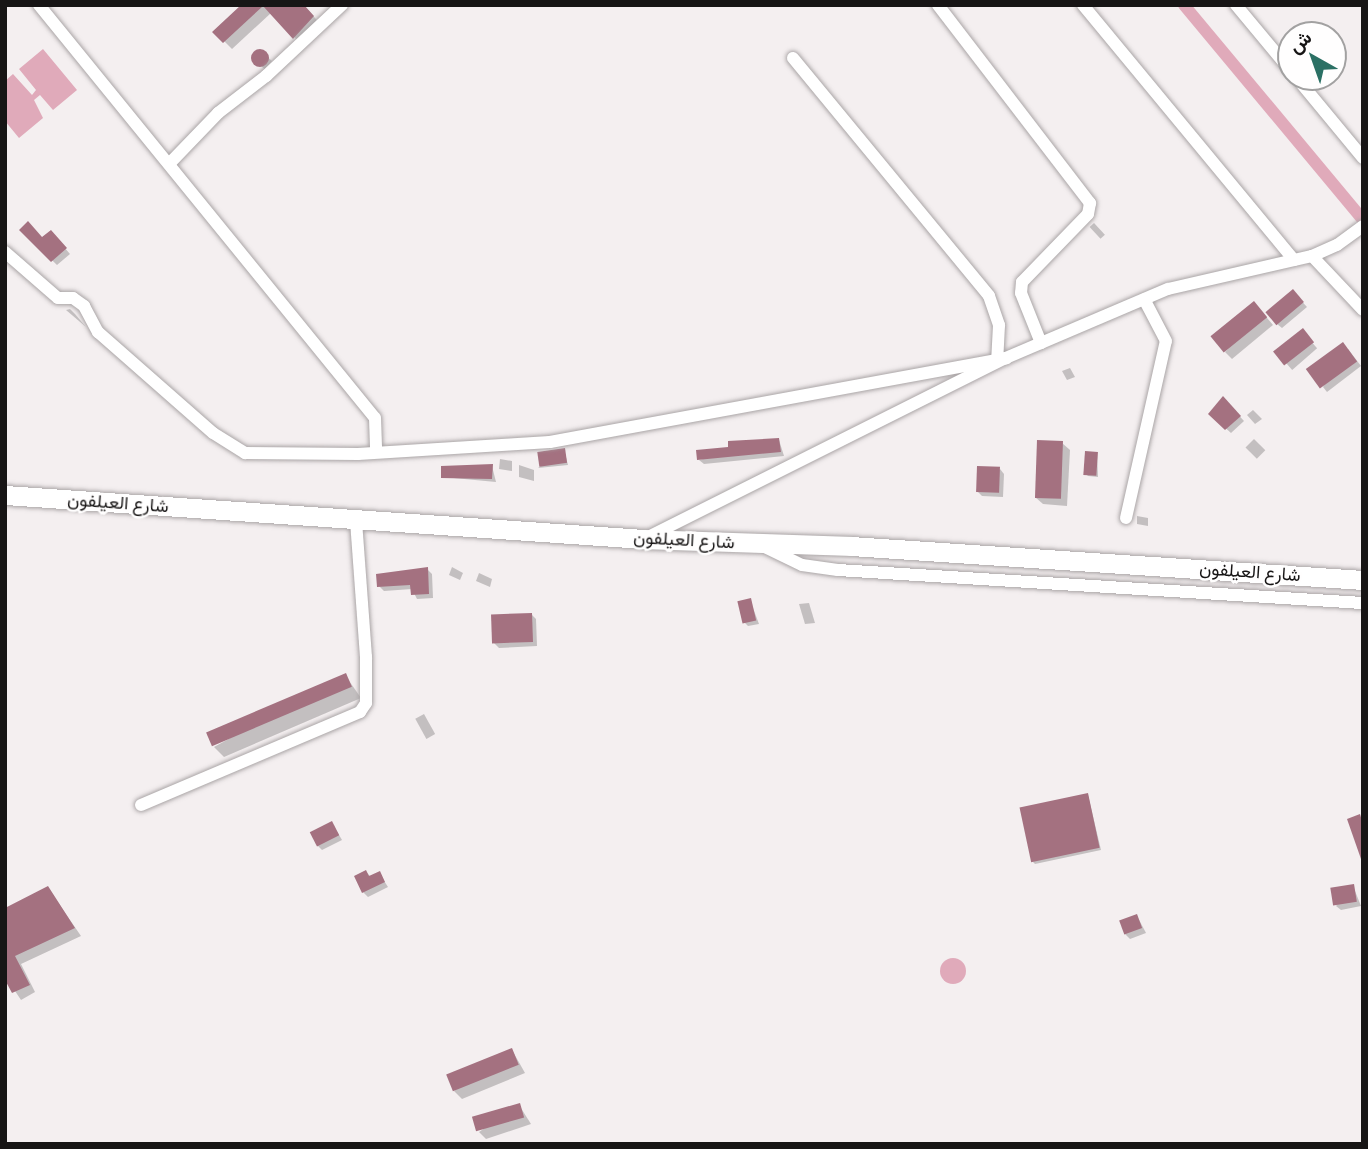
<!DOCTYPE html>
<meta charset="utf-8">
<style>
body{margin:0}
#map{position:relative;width:1368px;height:1149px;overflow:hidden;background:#f4eff0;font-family:"Archivo Narrow",Vazirmatn,sans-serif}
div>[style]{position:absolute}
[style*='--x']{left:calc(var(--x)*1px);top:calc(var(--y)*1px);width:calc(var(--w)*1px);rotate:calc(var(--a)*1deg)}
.water>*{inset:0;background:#e0aaba}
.round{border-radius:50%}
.shadow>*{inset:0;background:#0003;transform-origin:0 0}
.canal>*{height:12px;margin:-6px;padding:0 6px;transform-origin:6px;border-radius:6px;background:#e0aaba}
.building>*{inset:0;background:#a47180;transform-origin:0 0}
.roads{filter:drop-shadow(0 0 2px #aaa5a6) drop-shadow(0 0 2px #aaa5a6)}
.minor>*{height:12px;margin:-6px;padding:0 6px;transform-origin:6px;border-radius:6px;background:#fff}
.trunk>*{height:19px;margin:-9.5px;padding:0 9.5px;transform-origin:9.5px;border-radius:9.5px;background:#fff}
span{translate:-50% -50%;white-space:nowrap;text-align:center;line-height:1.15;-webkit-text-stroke:5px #fffefe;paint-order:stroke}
.street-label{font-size:18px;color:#171515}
.frame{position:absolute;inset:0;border:7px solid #171515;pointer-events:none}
.north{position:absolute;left:1277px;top:21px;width:70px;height:70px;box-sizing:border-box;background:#fffefe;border:2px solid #a2a1a1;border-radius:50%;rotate:320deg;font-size:19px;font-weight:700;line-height:28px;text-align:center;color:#171515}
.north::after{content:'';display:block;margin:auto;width:24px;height:32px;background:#2b7064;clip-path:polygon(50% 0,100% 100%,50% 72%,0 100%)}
</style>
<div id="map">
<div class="water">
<i style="clip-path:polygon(43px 49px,77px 90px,53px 110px,40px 95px,34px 100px,43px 118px,19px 138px,5px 121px,5px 81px,13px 74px,32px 95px,36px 90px,19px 69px)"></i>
<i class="round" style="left:940px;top:958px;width:26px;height:26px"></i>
</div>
<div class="shadow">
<i style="clip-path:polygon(243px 5px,304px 5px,320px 24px,302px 45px,271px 13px,232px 49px,215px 32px)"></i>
<i style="left:259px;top:50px;width:17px;height:11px;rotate:40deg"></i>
<i style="left:1094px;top:223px;width:16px;height:6px;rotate:47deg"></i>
<i style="clip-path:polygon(21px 230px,43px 239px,51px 232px,70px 254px,57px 265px)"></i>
<i style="clip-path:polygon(1297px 296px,1307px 307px,1282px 328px,1277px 324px)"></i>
<i style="clip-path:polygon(70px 309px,75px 314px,86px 327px,66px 310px)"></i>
<i style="clip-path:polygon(1261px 311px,1273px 325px,1232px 359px,1225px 352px)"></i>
<i style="left:1302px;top:331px;width:23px;height:33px;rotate:49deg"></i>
<i style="clip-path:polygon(1348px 349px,1361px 366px,1327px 392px,1323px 387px)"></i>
<i style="clip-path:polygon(1070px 368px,1075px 377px,1067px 380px,1062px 371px)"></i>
<i style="clip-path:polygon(1223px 398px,1244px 421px,1231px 433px,1210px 414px)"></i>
<i style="clip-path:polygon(1253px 410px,1262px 419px,1255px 424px,1247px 415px)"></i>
<i style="left:1254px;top:439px;width:16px;height:12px;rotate:45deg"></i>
<i style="clip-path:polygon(779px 440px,784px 456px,704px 464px,699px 460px)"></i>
<i style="clip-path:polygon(1062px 443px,1070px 450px,1067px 506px,1043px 504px,1035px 497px)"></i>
<i style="clip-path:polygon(564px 450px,568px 465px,538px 468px)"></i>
<i style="clip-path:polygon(1097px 454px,1098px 477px,1088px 476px,1086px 474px)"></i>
<i style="clip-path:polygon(500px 459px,512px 461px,512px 471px,499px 469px)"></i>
<i style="clip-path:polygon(519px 465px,534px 470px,534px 481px,519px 477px)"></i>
<i style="clip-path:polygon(492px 466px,496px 482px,443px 477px)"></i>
<i style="clip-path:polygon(1000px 469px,1004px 474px,1003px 497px,982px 496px,977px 491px)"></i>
<i style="clip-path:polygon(1137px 516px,1148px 518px,1148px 526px,1137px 524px)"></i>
<i style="clip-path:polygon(452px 567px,463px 573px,460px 580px,449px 575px)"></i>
<i style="clip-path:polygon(427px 569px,432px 574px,433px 598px,417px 599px,412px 589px,384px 591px,379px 586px)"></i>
<i style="clip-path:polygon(479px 573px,492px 579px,490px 587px,476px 581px)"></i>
<i style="clip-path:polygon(750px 600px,759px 624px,748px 626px,744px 622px)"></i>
<i style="clip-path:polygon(809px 603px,815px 623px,805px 624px,799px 604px)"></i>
<i style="clip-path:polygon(531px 614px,536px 619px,537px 646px,499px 648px,494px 643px)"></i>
<i style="clip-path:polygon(345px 675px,361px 698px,224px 757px,214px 747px)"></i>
<i style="left:424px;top:714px;width:23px;height:10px;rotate:61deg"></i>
<i style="clip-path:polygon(1088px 795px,1101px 850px,1035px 864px,1033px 862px)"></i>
<i style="clip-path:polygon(332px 823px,342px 840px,322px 850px,317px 845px)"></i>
<i style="clip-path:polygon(366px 872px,371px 877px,379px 873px,388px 887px,368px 897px,363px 892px)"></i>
<i style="clip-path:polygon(1353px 886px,1361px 906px,1341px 910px,1336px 906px)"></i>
<i style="clip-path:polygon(48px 888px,81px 936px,21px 964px,35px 992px,21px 1000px,5px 976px)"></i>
<i style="clip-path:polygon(1137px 916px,1146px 933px,1130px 939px,1125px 934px)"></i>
<i style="clip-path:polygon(512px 1050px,525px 1073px,462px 1099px,454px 1091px)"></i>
<i style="clip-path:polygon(519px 1105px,531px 1124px,486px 1139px,479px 1132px)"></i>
</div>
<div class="canal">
<i style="--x:1184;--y:5;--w:280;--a:50.2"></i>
</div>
<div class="building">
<i style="clip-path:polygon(241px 5px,304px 5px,314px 16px,293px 39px,263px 6px,223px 43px,212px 32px)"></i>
<i class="round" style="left:251px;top:49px;width:18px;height:18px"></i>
<i style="clip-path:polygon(28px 221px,42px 237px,51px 230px,67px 248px,51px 262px,19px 230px)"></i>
<i style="left:1293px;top:289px;width:17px;height:36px;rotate:50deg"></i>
<i style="left:1254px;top:301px;width:21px;height:56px;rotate:51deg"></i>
<i style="left:1303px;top:328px;width:18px;height:38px;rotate:52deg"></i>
<i style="left:1343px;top:342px;width:24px;height:46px;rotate:54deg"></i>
<i style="clip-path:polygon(1223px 396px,1241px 416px,1225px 430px,1208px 414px)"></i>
<i style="clip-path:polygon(779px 438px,781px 452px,697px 460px,696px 450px,728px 447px,728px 441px)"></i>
<i style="left:1037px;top:440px;width:26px;height:58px;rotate:2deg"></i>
<i style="left:565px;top:448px;width:15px;height:28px;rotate:82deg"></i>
<i style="left:1085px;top:451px;width:13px;height:24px;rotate:4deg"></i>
<i style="clip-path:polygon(493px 464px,492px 479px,441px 478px,441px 466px)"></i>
<i style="left:977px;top:466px;width:23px;height:26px;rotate:2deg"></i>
<i style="clip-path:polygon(428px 567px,429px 594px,411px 595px,410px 585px,377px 587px,376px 574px)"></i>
<i style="left:751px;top:598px;width:23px;height:14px;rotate:77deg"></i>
<i style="left:532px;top:613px;width:29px;height:41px;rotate:88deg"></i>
<i style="left:346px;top:673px;width:15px;height:152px;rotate:67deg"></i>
<i style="left:1088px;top:793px;width:56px;height:70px;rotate:78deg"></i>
<i style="clip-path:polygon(1360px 814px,1363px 824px,1361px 859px,1347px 819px)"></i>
<i style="left:332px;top:821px;width:16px;height:25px;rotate:63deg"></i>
<i style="clip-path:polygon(366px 870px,369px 876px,380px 871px,385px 882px,362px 893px,354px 876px)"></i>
<i style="left:1354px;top:884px;width:18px;height:24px;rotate:81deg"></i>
<i style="clip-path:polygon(48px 886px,75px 928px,15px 956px,30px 985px,12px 993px,5px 980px,5px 908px)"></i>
<i style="left:1137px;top:914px;width:15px;height:19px;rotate:70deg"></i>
<i style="left:512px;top:1048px;width:18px;height:71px;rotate:68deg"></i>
<i style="left:520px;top:1103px;width:15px;height:50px;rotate:74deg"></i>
</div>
<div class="roads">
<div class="minor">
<i style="--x:39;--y:5;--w:532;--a:50.87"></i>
<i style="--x:375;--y:418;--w:34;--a:88"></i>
<i style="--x:938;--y:5;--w:250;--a:52.5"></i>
<i style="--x:1090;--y:203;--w:11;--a:100"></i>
<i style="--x:1088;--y:214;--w:95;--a:134.1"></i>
<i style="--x:1022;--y:282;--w:11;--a:95"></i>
<i style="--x:1021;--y:293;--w:54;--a:68.2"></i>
<i style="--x:1083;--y:5;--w:331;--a:50.4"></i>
<i style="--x:1236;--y:5;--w:86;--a:50.2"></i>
<i style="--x:793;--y:58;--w:308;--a:50.5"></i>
<i style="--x:989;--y:296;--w:31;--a:71"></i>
<i style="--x:999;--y:325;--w:34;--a:93"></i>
<i style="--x:1296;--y:77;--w:105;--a:50.4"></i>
<i style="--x:169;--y:164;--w:71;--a:-46.1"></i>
<i style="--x:218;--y:113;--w:61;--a:-37.6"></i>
<i style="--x:266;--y:76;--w:104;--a:-43.1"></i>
<i style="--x:5;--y:252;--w:70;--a:41"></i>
<i style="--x:58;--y:298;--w:15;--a:0"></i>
<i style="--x:73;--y:298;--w:14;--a:36"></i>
<i style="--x:84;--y:306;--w:30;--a:62"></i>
<i style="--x:98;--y:332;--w:153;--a:41.3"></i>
<i style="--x:213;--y:433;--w:38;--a:32"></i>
<i style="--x:245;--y:453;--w:113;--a:0.5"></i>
<i style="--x:358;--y:454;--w:192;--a:-3.6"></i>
<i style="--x:550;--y:442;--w:464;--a:-10.4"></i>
<i style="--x:1312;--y:256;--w:74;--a:46.6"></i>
<i style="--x:1126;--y:518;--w:181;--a:-77.3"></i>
<i style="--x:1166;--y:341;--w:47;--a:-117.6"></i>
<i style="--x:648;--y:537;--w:400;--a:-26.6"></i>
<i style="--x:1006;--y:358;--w:176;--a:-23.1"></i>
<i style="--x:1168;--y:289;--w:148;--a:-12.9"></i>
<i style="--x:1312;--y:256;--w:27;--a:-24"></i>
<i style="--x:1337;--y:245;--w:32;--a:-36"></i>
<i style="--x:763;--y:546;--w:43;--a:26"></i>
<i style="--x:802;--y:565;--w:36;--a:8"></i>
<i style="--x:838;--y:570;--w:526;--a:3.6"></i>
<i style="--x:141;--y:805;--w:238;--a:-23"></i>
<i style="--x:360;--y:712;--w:11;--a:-56"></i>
<i style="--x:366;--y:703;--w:46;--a:-90"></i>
<i style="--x:366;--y:657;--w:137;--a:-94.2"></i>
</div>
<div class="trunk">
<i style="--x:5;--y:495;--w:641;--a:3.94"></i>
<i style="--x:644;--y:539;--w:207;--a:1.9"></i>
<i style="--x:851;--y:546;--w:513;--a:3.8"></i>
</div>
</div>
<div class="street-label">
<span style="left:118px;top:503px;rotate:4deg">شارع العيلفون</span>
<span style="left:684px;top:540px;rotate:3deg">شارع العيلفون</span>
<span style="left:1250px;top:572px;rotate:4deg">شارع العيلفون</span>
</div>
<div class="frame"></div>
<div class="north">ش</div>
</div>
